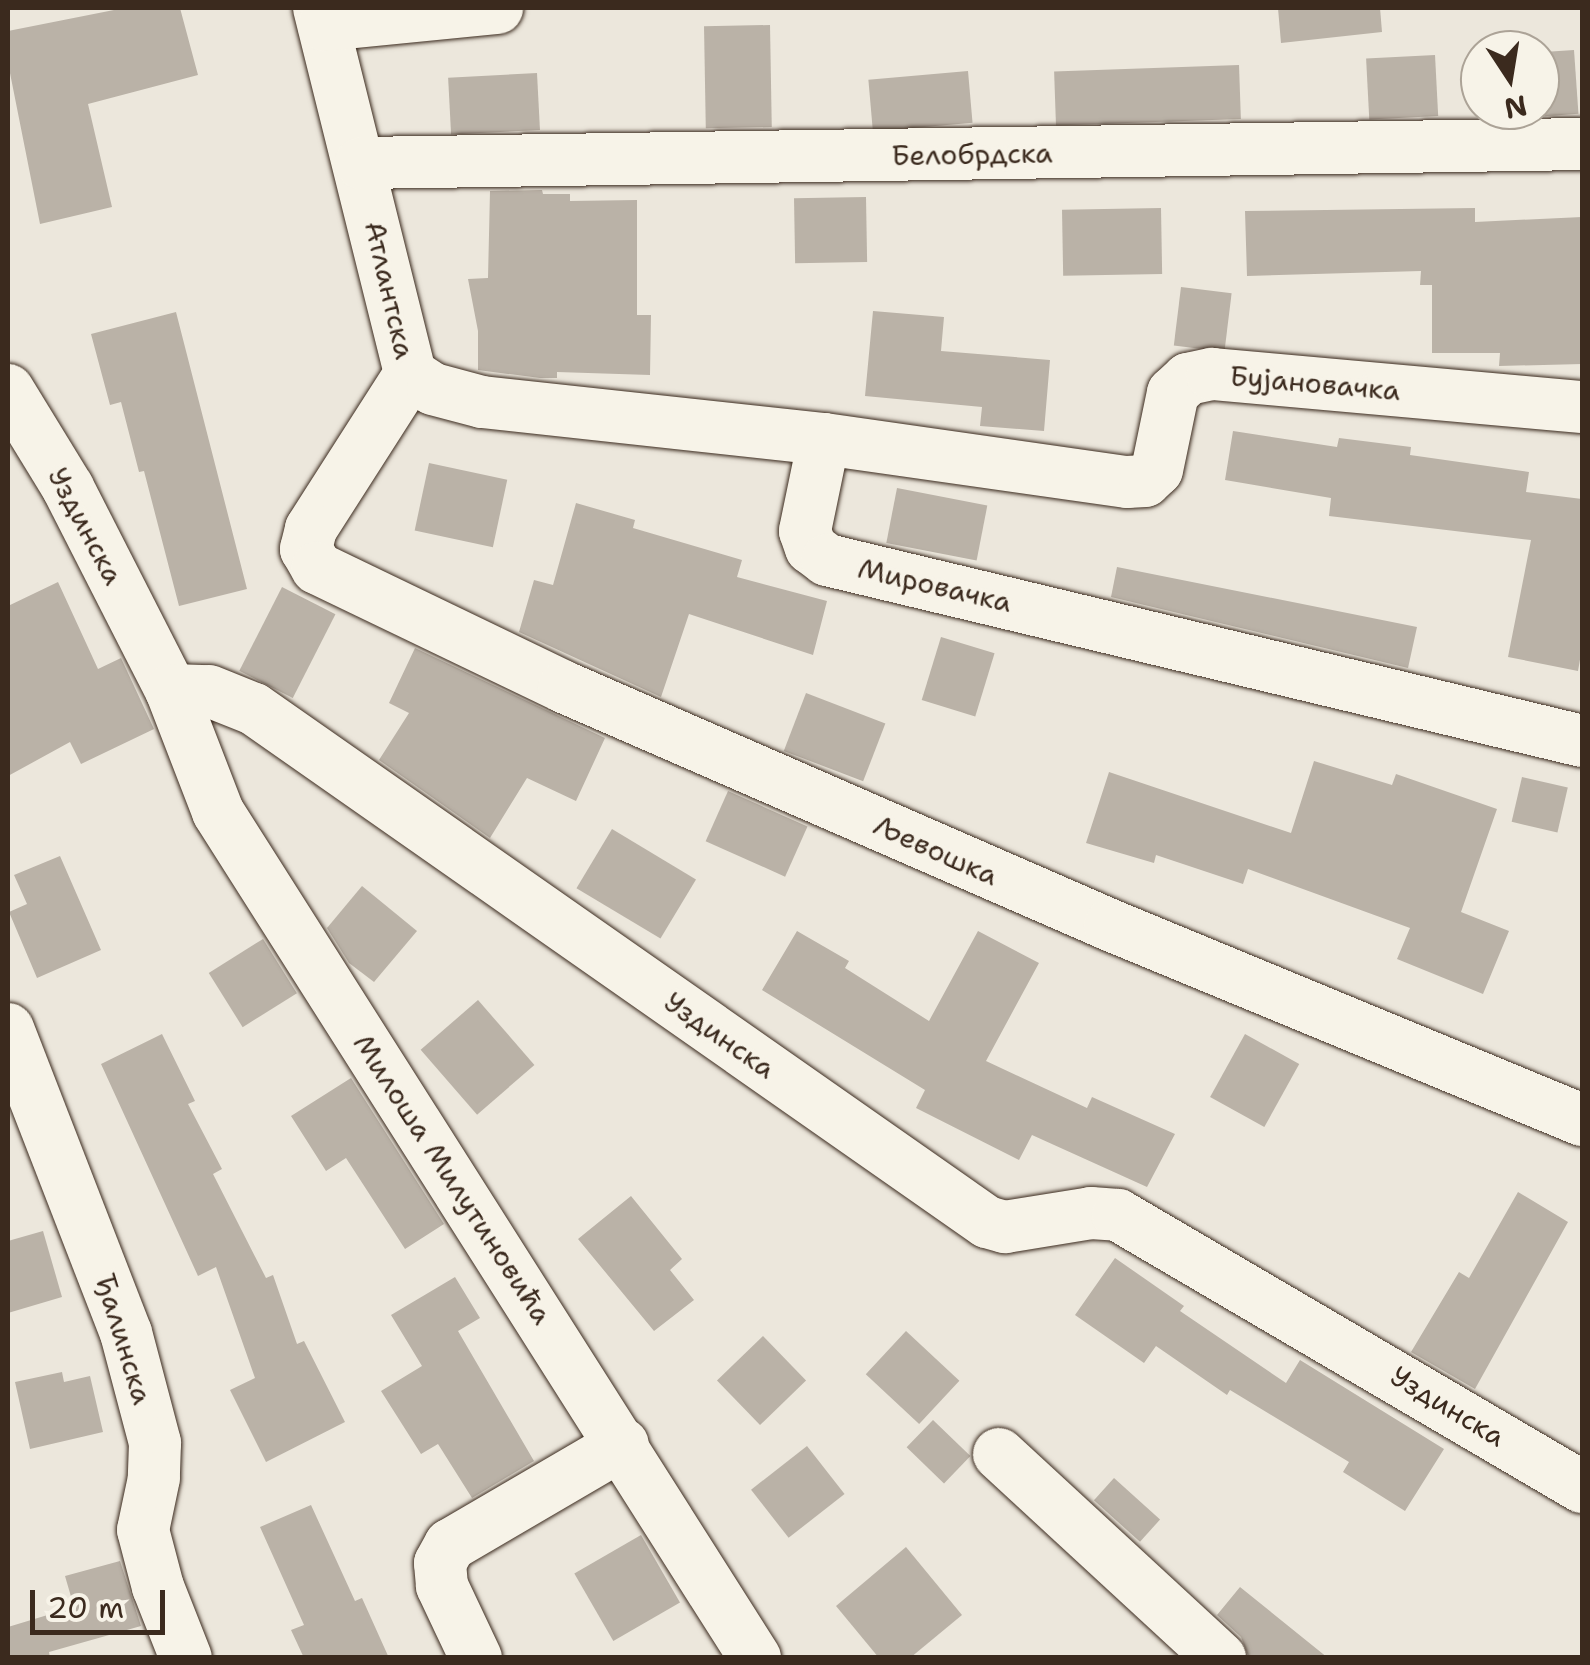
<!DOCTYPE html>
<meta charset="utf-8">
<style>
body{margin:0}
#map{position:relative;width:1590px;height:1665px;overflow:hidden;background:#ece7dc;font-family:"Shantell Sans",sans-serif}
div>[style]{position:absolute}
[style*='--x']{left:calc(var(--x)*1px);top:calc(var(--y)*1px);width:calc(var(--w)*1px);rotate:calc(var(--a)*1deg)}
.building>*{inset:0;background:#bab2a7;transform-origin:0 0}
.roads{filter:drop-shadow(0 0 2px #3b2a1e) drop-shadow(0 0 2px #3b2a1e)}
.minor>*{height:52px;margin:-26px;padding:0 26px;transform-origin:26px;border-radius:26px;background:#f7f3e8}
span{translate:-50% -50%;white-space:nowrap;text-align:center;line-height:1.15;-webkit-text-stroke:8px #f7f3e8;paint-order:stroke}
.street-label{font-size:28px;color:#3b2a1e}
.frame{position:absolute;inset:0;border:10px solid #3b2a1e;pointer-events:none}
.north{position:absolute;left:1460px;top:30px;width:100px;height:100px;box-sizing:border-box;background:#f7f3e8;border:2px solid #aca397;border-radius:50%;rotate:168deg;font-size:28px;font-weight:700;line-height:40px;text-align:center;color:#3b2a1e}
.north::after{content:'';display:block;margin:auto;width:35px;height:45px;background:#3b2a1e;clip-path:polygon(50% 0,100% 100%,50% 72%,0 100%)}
.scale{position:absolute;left:30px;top:1590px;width:135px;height:45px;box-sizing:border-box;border:5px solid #3b2a1e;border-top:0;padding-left:12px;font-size:30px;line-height:35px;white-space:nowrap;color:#3b2a1e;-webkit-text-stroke:8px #f7f3e8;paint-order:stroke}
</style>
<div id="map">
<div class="building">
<i style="clip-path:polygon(124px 8px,180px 8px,198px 75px,88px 104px,112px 207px,40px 224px,8px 63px,8px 31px)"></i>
<i style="clip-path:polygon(1278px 8px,1380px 8px,1382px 32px,1281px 43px)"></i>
<i style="left:770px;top:25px;width:102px;height:66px;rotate:89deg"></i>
<i style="left:1574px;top:50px;width:64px;height:34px;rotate:86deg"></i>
<i style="left:1435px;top:55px;width:61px;height:69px;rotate:87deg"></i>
<i style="left:1239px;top:65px;width:54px;height:185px;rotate:88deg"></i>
<i style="left:968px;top:71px;width:52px;height:100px;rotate:85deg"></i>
<i style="left:537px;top:73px;width:57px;height:89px;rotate:87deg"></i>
<i style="clip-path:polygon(542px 190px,543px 194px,570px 194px,570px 201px,637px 200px,637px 315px,651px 315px,650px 375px,557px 372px,557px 378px,540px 378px,478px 370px,478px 331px,468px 279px,488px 278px,490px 191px)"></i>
<i style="left:866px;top:197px;width:65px;height:72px;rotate:89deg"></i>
<i style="left:1161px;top:208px;width:66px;height:99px;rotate:89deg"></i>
<i style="clip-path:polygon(1475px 208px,1475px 222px,1582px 217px,1582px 364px,1499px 366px,1500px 353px,1432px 353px,1432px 285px,1420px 285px,1421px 271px,1247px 276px,1245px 211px)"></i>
<i style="left:1181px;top:287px;width:51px;height:59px;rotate:7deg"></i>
<i style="clip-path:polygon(873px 311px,944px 317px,941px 351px,1050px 360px,1044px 431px,980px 426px,982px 407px,865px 396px)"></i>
<i style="clip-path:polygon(176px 312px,247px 589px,179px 606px,144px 471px,139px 472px,121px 402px,110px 405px,91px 334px)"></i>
<i style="clip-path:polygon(1233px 431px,1337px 447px,1339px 438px,1411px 447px,1410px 455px,1529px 472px,1526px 492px,1582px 499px,1582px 648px,1578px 671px,1508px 657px,1531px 540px,1329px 516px,1331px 498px,1225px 480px)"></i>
<i style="left:429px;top:463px;width:80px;height:69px;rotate:12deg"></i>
<i style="left:897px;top:488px;width:92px;height:56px;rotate:11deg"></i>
<i style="clip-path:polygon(576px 503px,635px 520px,633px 528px,742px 560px,737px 577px,827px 601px,813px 655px,689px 614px,661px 697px,519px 632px,534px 580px,553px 585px)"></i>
<i style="clip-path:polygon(1117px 567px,1417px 627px,1408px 668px,1111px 597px)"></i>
<i style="clip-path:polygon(58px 582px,98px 669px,121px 658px,154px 729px,81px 764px,70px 742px,8px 776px,8px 606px)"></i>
<i style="left:282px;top:587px;width:60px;height:94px;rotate:27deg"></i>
<i style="left:941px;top:637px;width:56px;height:66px;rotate:17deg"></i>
<i style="clip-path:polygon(415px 648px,605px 738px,576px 801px,527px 778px,490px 838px,379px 760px,409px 713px,389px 703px)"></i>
<i style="left:806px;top:693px;width:85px;height:62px;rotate:21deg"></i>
<i style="clip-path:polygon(1314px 761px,1392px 785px,1396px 774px,1497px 809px,1461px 912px,1509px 931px,1483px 994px,1397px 959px,1410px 928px,1248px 869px,1243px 884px,1156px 855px,1154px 863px,1086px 843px,1109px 772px,1291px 833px)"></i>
<i style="left:1522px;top:777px;width:47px;height:46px;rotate:13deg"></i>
<i style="left:728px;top:791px;width:87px;height:55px;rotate:24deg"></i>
<i style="left:612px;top:829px;width:98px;height:69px;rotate:31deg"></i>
<i style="clip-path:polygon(60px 856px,101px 950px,37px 978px,9px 912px,27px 904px,14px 875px)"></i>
<i style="clip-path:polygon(362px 886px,417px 931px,374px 982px,349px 963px,327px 928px)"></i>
<i style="clip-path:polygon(797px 931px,849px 961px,845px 968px,929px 1021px,978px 931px,1039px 963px,986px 1061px,1087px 1108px,1092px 1097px,1175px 1134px,1147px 1187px,1032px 1135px,1019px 1160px,916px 1108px,925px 1090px,762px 990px)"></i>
<i style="left:263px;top:939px;width:64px;height:64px;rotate:58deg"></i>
<i style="left:478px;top:1000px;width:86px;height:76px;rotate:49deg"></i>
<i style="clip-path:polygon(162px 1034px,195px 1101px,188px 1104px,222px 1169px,213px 1174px,266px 1278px,273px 1275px,297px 1344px,304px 1341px,345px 1422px,266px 1462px,230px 1390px,255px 1378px,216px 1267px,198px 1276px,101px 1064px)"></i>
<i style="left:1245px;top:1034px;width:62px;height:72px;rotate:29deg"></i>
<i style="clip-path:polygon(351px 1078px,444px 1224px,405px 1249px,346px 1158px,326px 1171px,291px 1116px)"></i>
<i style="clip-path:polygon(1518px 1192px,1568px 1222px,1475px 1389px,1411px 1352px,1459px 1272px,1469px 1278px)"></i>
<i style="clip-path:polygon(631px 1196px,682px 1259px,670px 1270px,694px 1300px,654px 1331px,578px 1239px)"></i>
<i style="clip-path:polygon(43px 1231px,62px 1297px,8px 1313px,8px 1241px)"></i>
<i style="clip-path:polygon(1115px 1258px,1184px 1306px,1180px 1311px,1286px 1383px,1300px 1360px,1444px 1449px,1405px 1511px,1343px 1472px,1349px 1462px,1230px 1390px,1227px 1395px,1156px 1346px,1144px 1363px,1075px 1315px)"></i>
<i style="clip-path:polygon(455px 1277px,480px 1318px,458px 1331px,534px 1461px,472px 1498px,438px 1444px,421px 1454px,381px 1391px,422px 1366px,391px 1315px)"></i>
<i style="left:906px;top:1331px;width:73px;height:59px;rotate:43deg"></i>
<i style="left:763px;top:1336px;width:62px;height:64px;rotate:46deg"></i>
<i style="clip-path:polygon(62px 1372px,64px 1382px,90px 1376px,103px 1432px,30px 1449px,15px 1382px)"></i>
<i style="left:933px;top:1420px;width:52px;height:38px;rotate:44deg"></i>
<i style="left:807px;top:1446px;width:61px;height:71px;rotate:52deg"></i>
<i style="left:1114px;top:1478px;width:62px;height:30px;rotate:42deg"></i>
<i style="clip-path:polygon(311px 1505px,355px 1601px,362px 1598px,389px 1658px,304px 1658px,291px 1630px,304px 1625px,260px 1527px)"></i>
<i style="left:641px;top:1535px;width:78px;height:77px;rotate:60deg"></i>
<i style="clip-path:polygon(906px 1547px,962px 1615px,910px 1658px,879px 1658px,836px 1606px)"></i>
<i style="clip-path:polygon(120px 1561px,141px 1626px,49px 1652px,50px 1658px,8px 1658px,8px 1627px,74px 1607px,65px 1576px)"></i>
<i style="clip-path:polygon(1240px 1587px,1328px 1658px,1249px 1658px,1241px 1637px,1217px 1615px)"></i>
</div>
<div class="roads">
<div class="minor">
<i style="--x:319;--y:8;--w:377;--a:76"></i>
<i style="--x:324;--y:25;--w:174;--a:-5.6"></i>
<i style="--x:361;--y:163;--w:1221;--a:-0.89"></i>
<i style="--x:410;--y:374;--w:184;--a:122.6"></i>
<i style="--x:311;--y:529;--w:21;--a:104"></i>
<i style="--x:306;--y:549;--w:22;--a:60"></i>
<i style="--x:317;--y:568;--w:274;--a:25.7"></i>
<i style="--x:564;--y:687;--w:596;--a:23.55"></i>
<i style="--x:1110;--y:925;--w:511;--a:22.45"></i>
<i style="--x:410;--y:374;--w:27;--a:33"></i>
<i style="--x:433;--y:389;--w:51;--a:14.9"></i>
<i style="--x:482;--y:402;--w:344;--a:6.2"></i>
<i style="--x:824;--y:439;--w:306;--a:8.1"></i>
<i style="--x:1127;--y:482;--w:18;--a:-3"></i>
<i style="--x:1145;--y:481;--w:16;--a:-43"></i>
<i style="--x:1157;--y:470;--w:79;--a:-78.3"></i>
<i style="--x:1173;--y:393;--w:21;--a:-43"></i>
<i style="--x:1188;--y:379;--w:25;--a:-12"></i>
<i style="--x:1212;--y:374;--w:371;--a:5.1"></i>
<i style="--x:8;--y:390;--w:115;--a:58.5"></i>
<i style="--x:68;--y:488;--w:227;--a:63"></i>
<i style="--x:171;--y:690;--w:131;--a:68.9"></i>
<i style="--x:218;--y:812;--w:1002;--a:57.59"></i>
<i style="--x:824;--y:439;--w:94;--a:101.7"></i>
<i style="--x:805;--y:531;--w:18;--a:71"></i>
<i style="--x:811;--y:548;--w:20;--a:37"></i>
<i style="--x:827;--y:560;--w:776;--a:13.48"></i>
<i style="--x:171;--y:690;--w:38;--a:2"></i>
<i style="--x:209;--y:691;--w:48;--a:21.8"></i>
<i style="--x:254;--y:709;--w:895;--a:34.99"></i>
<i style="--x:987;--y:1222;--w:19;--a:16"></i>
<i style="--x:1005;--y:1227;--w:87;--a:-9.2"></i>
<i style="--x:1091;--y:1213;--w:27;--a:4"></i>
<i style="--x:1118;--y:1215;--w:538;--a:30.38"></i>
<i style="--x:8;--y:1029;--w:326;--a:68.8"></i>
<i style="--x:126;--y:1333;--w:114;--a:75.2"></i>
<i style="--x:155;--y:1443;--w:35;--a:92"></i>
<i style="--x:154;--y:1478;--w:53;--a:101.9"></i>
<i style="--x:143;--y:1530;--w:59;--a:75.3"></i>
<i style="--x:158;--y:1587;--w:76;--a:68.5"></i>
<i style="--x:999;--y:1454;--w:301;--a:42.7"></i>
<i style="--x:476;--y:1658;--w:80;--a:-115.3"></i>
<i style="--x:442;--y:1586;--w:23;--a:-95"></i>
<i style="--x:440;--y:1563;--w:21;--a:-61"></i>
<i style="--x:450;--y:1545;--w:200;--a:-30.3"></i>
</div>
</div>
<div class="street-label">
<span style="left:972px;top:154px;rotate:-1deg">Белобрдска</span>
<span style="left:390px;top:290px;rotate:77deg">Атлантска</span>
<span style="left:1315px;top:383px;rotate:5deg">Бујановачка</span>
<span style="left:86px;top:526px;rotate:62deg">Уздинска</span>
<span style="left:935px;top:585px;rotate:13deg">Мировачка</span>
<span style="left:936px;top:850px;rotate:24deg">Љевошка</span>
<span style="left:720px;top:1035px;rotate:35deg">Уздинска</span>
<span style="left:453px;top:1179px;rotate:57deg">Милоша Милутиновића</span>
<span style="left:124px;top:1339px;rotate:73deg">Ђалинска</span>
<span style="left:1448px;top:1406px;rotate:31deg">Уздинска</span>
</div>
<div class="frame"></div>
<div class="north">N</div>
<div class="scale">20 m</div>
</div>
